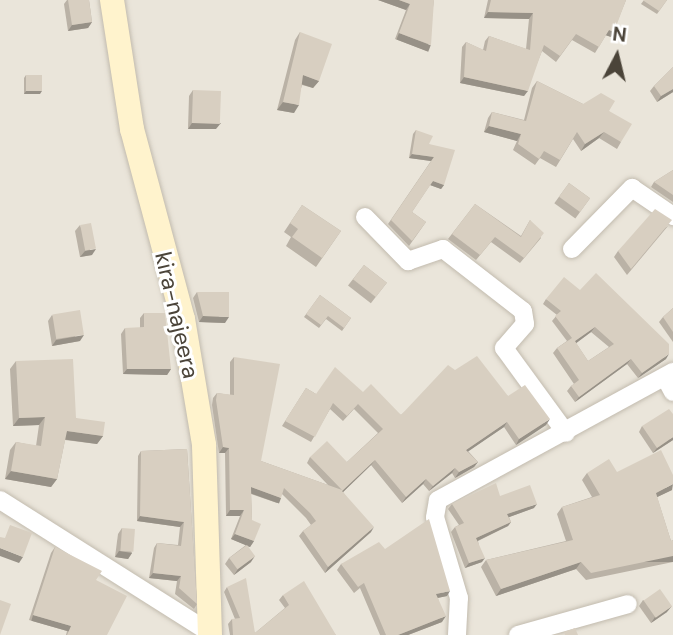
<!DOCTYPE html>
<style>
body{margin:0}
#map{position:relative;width:673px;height:635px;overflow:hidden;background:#f6f3ec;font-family:"DM Sans",sans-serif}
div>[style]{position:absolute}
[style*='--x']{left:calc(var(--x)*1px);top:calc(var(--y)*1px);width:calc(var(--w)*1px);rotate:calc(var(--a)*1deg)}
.residential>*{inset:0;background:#eae5da;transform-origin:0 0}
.roads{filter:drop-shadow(0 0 2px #c2bbae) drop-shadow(0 0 2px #c2bbae)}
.street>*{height:18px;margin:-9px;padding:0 9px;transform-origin:9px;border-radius:9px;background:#fff}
.secondary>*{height:24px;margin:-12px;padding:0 12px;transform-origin:12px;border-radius:12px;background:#fff3cd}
.wall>*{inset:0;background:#bab2a6;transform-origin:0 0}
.shaded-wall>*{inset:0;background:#979187;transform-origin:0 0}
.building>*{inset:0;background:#d8cfc1;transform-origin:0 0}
span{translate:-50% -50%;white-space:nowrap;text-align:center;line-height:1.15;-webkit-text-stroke:6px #fff;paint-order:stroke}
.street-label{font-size:23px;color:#4b4439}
.north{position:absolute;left:582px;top:21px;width:70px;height:70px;-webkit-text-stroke:5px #fff;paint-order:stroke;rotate:7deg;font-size:19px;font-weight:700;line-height:28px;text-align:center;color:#4b4439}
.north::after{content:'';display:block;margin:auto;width:24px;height:32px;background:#4b4439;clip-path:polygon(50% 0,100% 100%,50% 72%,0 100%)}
</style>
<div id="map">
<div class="residential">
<i style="left:0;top:0;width:673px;height:635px"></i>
</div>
<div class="roads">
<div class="street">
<i style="--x:365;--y:217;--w:62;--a:45.7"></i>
<i style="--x:408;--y:261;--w:37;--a:-19"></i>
<i style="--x:443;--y:249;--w:101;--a:37.8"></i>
<i style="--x:523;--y:311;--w:13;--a:81"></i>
<i style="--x:525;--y:324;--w:32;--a:131"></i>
<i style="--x:504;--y:348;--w:105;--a:53.9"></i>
<i style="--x:572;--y:249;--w:86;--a:-45.5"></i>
<i style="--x:632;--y:188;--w:50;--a:34.3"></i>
<i style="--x:665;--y:377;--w:17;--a:62"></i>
<i style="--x:0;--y:500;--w:249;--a:32.3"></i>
<i style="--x:457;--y:635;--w:37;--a:-87"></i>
<i style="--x:459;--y:598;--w:84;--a:-106.5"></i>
<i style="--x:435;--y:517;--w:17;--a:-80"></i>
<i style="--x:438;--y:500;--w:268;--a:-28.6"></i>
<i style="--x:518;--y:635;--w:114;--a:-15.7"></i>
</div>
<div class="secondary">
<i style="--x:112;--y:0;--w:131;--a:81.2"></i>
<i style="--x:132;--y:129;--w:197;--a:75"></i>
<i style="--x:183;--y:319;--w:128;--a:80.5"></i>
<i style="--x:204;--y:445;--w:190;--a:88.2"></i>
</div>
</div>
<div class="wall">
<i style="clip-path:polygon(67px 0,89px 0,92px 22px,88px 28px,68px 31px,64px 4px)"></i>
<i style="clip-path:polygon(378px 0,434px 0,427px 51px,395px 39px,406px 10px)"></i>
<i style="clip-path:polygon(488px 0,626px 0,611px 37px,606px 35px,595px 53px,572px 40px,556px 62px,542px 51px,524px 96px,460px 83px,462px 47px,466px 42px,483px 50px,485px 41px,489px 36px,526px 49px,529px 19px,484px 18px)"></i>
<i style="clip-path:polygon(644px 0,667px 0,657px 14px,641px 4px)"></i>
<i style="clip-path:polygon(300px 32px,319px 81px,313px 88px,302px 85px,294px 113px,277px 110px,295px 40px)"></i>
<i style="clip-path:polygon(673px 67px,673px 92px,657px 102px,650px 91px,654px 86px)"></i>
<i style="clip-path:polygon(26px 75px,40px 94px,24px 94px,24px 78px)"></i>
<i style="clip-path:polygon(537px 81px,583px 104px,609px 111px,621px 142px,617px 149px,599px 138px,581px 151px,573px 139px,556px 167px,540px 158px,535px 165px,513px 150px,517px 141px,484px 132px,488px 118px,492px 112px,524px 120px,532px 88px)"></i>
<i style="clip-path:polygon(193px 90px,216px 129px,188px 129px,189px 96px)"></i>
<i style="clip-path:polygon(416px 130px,429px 144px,444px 185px,441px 189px,430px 185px,412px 212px,426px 222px,409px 246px,388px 224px,431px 161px,409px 158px,413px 134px)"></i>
<i style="clip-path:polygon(673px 170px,673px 202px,651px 187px,654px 182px)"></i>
<i style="left:569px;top:183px;width:26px;height:25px;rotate:36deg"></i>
<i style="clip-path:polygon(475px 204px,521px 236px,530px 220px,541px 238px,520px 263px,491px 242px,476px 260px,448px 239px)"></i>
<i style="clip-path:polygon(302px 205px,341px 231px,316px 267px,286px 246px,291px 237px,284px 232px)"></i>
<i style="clip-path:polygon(80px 225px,92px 255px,80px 257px,75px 231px)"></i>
<i style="clip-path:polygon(668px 226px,627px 275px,614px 257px,618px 251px)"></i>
<i style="left:364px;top:265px;width:29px;height:26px;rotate:38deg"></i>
<i style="clip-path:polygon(197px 292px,225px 323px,199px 322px,193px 298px)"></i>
<i style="clip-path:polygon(320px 295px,351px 318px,342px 331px,326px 319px,319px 328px,304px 317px)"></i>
<i style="clip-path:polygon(evenodd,546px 299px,666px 359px,638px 378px,627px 364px,575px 402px,567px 391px,571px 386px,574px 384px,553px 353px,557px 348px,567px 341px,552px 321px,557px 315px,543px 304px,546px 299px,591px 332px,609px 347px,588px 361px,576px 343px,591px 332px)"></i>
<i style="clip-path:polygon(673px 308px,673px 342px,659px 322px,663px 317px)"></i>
<i style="clip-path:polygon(144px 313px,171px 369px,167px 375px,123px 374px,121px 334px,125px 328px,140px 328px,140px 318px)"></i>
<i style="clip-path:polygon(52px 315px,80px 341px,52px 346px,48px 321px)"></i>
<i style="clip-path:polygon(234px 357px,261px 461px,328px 485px,307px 463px,310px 457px,347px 462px,378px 433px,354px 409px,343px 421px,330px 409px,311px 442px,282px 426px,306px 388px,316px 394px,363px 392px,401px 415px,455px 370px,508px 396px,546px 425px,516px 445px,504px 427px,468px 451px,478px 462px,474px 467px,455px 478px,452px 473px,429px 491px,423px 484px,402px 503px,371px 465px,343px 492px,371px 532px,325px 573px,299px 536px,303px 531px,311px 525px,306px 518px,282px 494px,277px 503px,251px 494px,252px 520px,254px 541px,250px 547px,247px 546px,251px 562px,234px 575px,225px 564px,229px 558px,246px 545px,231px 539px,240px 516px,226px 516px,225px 453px,219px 453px,212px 405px,213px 398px,217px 393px,230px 395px,230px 362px)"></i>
<i style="clip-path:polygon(16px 361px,76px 418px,103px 436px,97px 444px,65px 440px,57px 479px,51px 487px,5px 479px,10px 450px,16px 442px,36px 446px,39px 425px,13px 426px,10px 369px)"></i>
<i style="clip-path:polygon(642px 426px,673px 440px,653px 453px,639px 432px)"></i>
<i style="clip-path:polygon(187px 449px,197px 604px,194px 609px,175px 594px,177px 581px,149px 578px,154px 548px,157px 543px,178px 545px,180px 527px,137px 521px,138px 456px,141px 451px)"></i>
<i style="clip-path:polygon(617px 472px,672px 490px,657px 497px,671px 541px,673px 540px,673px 562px,586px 580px,576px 569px,496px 596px,481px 567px,486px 560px,566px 541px,557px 514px,562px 507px,592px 497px,582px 480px,587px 473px)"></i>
<i style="clip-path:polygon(500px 496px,534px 508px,509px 517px,511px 522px,508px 526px,478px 541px,482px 562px,465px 568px,451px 532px,455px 527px,459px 525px,448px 509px,452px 504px)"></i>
<i style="clip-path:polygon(122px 528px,132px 553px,128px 559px,115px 557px,118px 534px)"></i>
<i style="clip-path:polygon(55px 547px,96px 580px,107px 635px,66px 635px,67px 631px,29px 620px,51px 553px)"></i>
<i style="clip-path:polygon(385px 549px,447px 596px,438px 598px,442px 622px,408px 635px,380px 635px,360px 588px,354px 593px,337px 570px,341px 564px)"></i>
<i style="clip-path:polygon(227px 587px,255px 633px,285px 608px,279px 600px,283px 595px,336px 635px,230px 635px,228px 624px,232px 619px,235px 619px,224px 592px)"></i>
<i style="clip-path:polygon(643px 600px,667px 612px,651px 623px,639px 606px)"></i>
</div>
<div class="shaded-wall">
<i style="clip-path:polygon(378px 0,399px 0,410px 4px,406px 10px)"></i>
<i style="clip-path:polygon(488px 12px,533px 13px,529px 19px,484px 18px)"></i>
<i style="clip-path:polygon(92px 22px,88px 28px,68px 31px,72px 25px)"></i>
<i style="clip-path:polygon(609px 30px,614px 32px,611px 37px,605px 35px)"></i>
<i style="left:399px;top:33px;width:34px;height:7px;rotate:21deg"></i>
<i style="clip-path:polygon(303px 75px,319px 81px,313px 88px,298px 83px)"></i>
<i style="clip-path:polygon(464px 77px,528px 91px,524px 96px,460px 83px)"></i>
<i style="clip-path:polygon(673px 89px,673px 92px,657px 102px,661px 96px)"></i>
<i style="clip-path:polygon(26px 91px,42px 91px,40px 94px,24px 94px)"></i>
<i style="clip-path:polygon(283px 102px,299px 105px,294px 113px,277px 110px)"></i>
<i style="clip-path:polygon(192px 123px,221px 123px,216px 129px,188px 129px)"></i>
<i style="clip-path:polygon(489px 126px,521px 134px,517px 141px,484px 132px)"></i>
<i style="clip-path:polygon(604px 132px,599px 138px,581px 151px,585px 144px)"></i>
<i style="clip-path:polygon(412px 154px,434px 157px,431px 161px,409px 158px)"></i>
<i style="clip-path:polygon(433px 181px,444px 185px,441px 189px,430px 185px)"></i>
<i style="clip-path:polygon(96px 249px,92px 255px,80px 257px,85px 251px)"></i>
<i style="clip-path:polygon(203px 316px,229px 317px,225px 323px,199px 322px)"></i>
<i style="clip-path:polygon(595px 327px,591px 332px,571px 347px,575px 341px)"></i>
<i style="clip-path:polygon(84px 335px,80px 341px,52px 346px,56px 340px)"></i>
<i style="clip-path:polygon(669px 354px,666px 359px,638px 378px,642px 373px)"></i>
<i style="clip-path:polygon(631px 359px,627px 364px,575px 402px,579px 397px)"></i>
<i style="clip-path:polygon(127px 369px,171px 369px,167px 375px,123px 374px)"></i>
<i style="clip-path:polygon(45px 417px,39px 425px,13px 426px,19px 418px)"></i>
<i style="clip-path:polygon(550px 419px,546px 425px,516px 445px,519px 439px)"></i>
<i style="clip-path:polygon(507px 422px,504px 427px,463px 455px,466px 450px)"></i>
<i style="clip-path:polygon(67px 431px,103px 436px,97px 444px,61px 439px)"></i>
<i style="clip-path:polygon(673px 437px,673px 440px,653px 453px,657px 448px)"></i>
<i style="clip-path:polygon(223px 447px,229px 448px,225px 453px,219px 453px)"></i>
<i style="clip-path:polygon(375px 460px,371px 465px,339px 496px,342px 491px)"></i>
<i style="clip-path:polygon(478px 462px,474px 467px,455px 478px,459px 472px)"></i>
<i style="clip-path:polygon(455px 468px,452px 473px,429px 491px,433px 486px)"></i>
<i style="clip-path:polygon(11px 471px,57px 479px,51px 487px,5px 479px)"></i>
<i style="clip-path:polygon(426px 479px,423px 484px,402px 503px,406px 497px)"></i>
<i style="clip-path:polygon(673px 484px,672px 490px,651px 500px,656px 493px)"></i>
<i style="left:251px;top:487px;width:32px;height:6px;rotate:20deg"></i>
<i style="clip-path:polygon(537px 504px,534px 508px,504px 519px,507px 514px)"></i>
<i style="clip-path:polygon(230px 510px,244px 510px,240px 516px,226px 516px)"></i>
<i style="clip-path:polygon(140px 516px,184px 522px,180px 527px,137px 521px)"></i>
<i style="clip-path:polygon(511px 522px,508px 526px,473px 543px,476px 538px)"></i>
<i style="clip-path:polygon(374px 527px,371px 532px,325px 573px,328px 567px)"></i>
<i style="clip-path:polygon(235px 534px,254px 541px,250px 547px,231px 539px)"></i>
<i style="clip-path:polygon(0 548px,23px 557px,19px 563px,0 556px)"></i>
<i style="clip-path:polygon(119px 551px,132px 553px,128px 559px,115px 557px)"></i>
<i style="clip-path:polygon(255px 556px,251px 562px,234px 575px,238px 569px)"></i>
<i style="left:673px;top:556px;width:6px;height:84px;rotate:90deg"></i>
<i style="clip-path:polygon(485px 558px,482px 562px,465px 568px,469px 563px)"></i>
<i style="clip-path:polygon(581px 562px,576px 569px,496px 596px,501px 589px)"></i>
<i style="clip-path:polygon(153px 573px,181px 576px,177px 581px,149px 578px)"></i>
<i style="clip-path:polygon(450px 591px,447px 596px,432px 599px,436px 594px)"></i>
<i style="clip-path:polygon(672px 606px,667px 612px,651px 623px,655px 617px)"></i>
<i style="left:33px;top:615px;width:40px;height:6px;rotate:16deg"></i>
<i style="clip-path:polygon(446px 616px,442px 622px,408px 635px,398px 635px)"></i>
</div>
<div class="building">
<i style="clip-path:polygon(68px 0,89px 0,92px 22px,72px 25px)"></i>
<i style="clip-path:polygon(399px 0,434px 0,431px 45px,399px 33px,410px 4px)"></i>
<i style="clip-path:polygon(491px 0,626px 0,614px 32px,609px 30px,599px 47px,576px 34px,560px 56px,544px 45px,528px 91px,464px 77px,466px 42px,486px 51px,489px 36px,530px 50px,533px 13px,488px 12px)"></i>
<i style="clip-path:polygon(644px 0,667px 0,659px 11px,644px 1px)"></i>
<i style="clip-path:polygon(300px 32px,332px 44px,319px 81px,303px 75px,299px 105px,283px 102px)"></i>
<i style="clip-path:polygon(673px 67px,673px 89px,661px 96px,654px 86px)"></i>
<i style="left:26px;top:75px;width:16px;height:16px"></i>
<i style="clip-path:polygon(537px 81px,583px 104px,601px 93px,615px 101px,609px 111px,632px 124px,621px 142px,604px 132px,585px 144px,577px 132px,560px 160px,544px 151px,539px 159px,518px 144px,521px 134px,489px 126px,492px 112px,526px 121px)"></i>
<i style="left:193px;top:90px;width:28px;height:33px;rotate:2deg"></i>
<i style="clip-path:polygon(416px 130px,433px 136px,429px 144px,455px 150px,444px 185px,433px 181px,412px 212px,426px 222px,412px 241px,391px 220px,434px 157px,412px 154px)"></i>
<i style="clip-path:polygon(673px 170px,673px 195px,654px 182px)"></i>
<i style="left:569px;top:183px;width:26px;height:17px;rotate:36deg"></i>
<i style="clip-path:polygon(475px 204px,521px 237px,530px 220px,544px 233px,524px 258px,495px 237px,480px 255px,452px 234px)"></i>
<i style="clip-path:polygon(302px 205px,341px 231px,322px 258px,292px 237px,298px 229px,290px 223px)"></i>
<i style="clip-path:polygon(655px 209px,672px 220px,631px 269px,618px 251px)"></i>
<i style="left:91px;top:223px;width:26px;height:11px;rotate:79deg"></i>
<i style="left:364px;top:265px;width:29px;height:18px;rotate:38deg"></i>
<i style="clip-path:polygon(evenodd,596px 273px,669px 344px,669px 354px,642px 373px,631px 359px,579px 397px,571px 386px,579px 380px,557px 348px,572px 338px,555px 316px,561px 311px,546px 299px,564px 277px,580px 290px,596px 273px,595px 327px,614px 344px,588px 361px,575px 341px,595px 327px)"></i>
<i style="clip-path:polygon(197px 292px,229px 292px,229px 317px,203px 316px)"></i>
<i style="clip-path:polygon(320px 295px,351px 318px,344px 328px,328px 316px,321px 325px,306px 314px)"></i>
<i style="clip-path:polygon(673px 308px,673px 332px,663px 317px)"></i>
<i style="left:80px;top:310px;width:25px;height:28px;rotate:81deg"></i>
<i style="clip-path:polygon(144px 313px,165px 313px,171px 369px,127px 369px,125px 328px,144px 327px)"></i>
<i style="clip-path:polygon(477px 356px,508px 396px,525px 385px,550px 419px,519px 439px,507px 422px,466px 450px,478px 462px,459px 472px,455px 468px,433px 486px,426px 479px,406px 497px,375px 460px,342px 491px,374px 527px,328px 567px,303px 531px,316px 521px,310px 513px,284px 488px,281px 498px,251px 487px,252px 520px,261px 524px,254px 541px,235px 534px,244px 510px,230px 510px,229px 448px,223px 447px,216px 400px,217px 393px,234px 395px,234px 357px,280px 364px,261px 461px,342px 490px,310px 457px,327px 441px,347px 462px,383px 429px,358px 404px,347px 416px,333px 403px,315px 437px,285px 421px,306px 388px,316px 394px,335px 367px,363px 392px,371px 384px,401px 415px,448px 365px,455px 370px)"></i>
<i style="clip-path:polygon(73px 359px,76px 418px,105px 422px,103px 436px,67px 431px,57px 479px,11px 471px,16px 442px,41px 446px,45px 417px,19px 418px,16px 361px)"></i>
<i style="clip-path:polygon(669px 409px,673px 414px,673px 437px,657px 448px,642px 426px)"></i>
<i style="clip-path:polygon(187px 449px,197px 604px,179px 588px,181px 576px,153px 573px,157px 543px,181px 546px,184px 522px,140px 516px,141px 451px)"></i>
<i style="clip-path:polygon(661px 450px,673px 475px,673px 484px,656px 493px,671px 541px,673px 540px,673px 556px,591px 573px,581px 562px,501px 589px,486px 560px,573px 540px,562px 507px,600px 495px,587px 473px,609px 459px,617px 472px)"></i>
<i style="clip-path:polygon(496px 483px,500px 496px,530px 485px,537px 504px,507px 514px,511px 522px,476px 538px,485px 558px,469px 563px,455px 527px,464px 523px,452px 504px)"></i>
<i style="clip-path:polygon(429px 519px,450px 591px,436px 594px,446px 616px,398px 635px,386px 635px,364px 583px,358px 587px,341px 564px,379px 542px,385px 549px)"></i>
<i style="clip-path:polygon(10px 525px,32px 533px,23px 557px,0 548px,0 537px,5px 538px)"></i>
<i style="left:122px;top:528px;width:13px;height:23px;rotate:4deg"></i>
<i style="left:247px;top:545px;width:14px;height:22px;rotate:54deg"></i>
<i style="clip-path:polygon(55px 547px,102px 571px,96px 580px,127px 596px,107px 635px,67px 635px,71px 626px,33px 615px)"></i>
<i style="clip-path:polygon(246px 578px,255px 633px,289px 605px,283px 595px,304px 581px,336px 635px,233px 635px,232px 619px,240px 618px,227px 587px)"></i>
<i style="left:660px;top:589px;width:21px;height:20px;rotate:55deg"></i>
<i style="clip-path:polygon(0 600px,11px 604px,0 635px)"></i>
<i style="clip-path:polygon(575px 628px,578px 635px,565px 635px,564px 632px)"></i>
</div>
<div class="street-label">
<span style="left:177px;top:315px;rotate:77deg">kira-najeera</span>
</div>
<div class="north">N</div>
</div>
